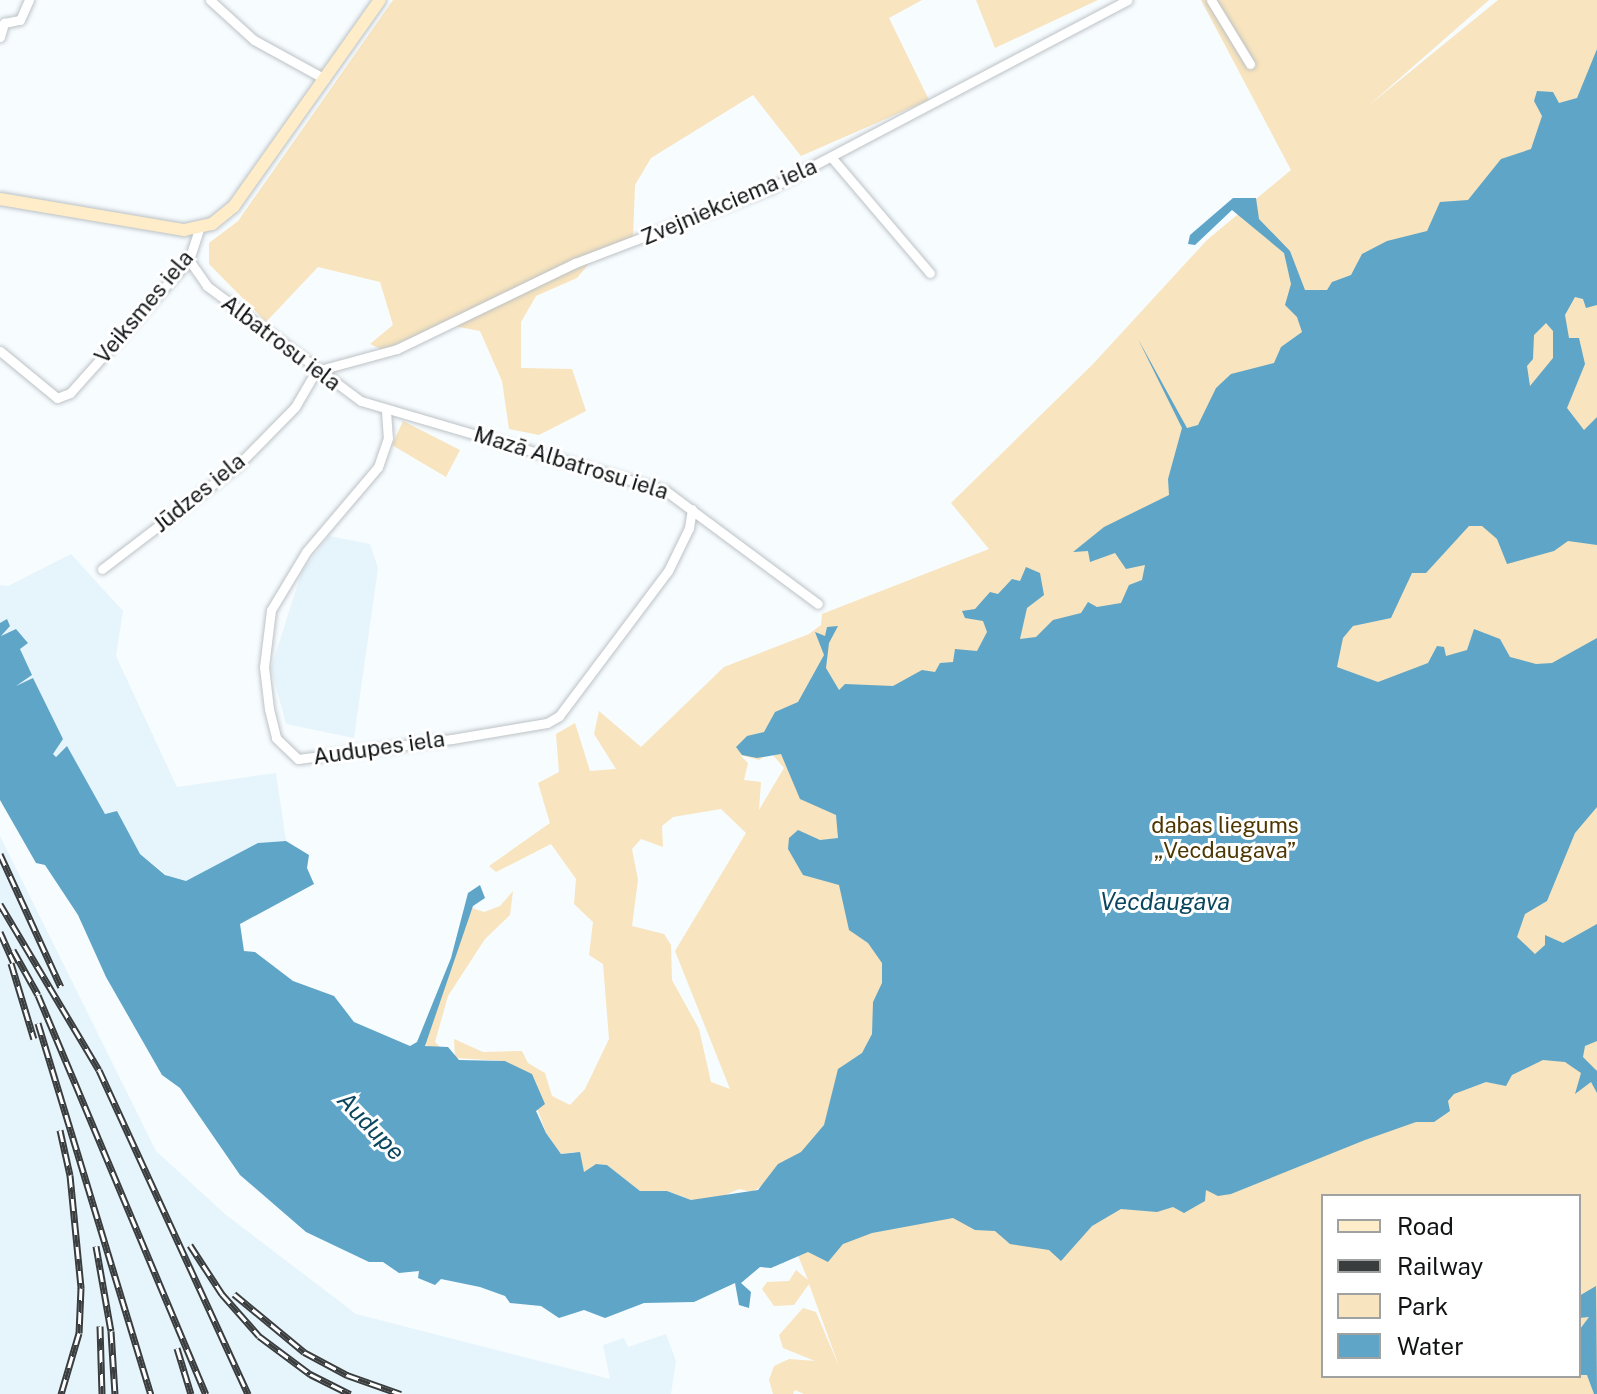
<!DOCTYPE html>
<meta charset="utf-8">
<style>
body{margin:0}
#map{position:relative;width:1597px;height:1394px;overflow:hidden;background:#f7fcff;font-family:"Public Sans",sans-serif}
div>[style]{position:absolute}
[style*='--x']{left:calc(var(--x)*1px);top:calc(var(--y)*1px);width:calc(var(--w)*1px);rotate:calc(var(--a)*1deg)}
.built>*{inset:0;background:#e6f4fc}
.green>*{inset:0;background:#f8e4be}
.water>*{inset:0;background:#5ea5c8}
.roads{filter:drop-shadow(0 0 2px #bcc2c5) drop-shadow(0 0 2px #bcc2c5)}
.street>*{height:9px;margin:-4.5px;padding:0 4.5px;transform-origin:4.5px;border-radius:4.5px;background:#fff}
.secondary>*{height:12px;margin:-6px;padding:0 6px;transform-origin:6px;border-radius:6px;background:#feedc8}
.rail>*{height:7px;margin-top:-3.5px;transform-origin:0;background:repeating-linear-gradient(90deg,#fff 0 12px,#3a3d3e 0 24px);box-sizing:border-box;border-block:2px solid #3a3d3e}
span{translate:-50% -50%;white-space:nowrap;text-align:center;line-height:1.15;-webkit-text-stroke:6px #fff;paint-order:stroke}
.street-label{font-size:22px;color:#111314}
.park-label{font-size:22px;color:#4c3601}
.water-label{font-size:24px;color:#0a475f;font-style:italic}
.legend{position:absolute;left:1321px;top:1194px;width:260px;height:184px;box-sizing:border-box;background:#fff;border:2px solid #a0a1a1;margin:0;padding:10px 14px;list-style:none;font-size:24px;color:#111314}
.legend li{display:flex;align-items:center;gap:16px;height:40px}
.legend b{width:40px;border:2px solid #a0a1a1}
</style>
<div id="map">
<div class="built">
<i style="clip-path:polygon(329px 536px,370px 544px,378px 568px,354px 738px,286px 724px,271px 668px,302px 571px)"></i>
<i style="clip-path:polygon(71px 554px,123px 611px,116px 656px,177px 787px,276px 773px,286px 841px,258px 843px,186px 881px,175px 881px,140px 854px,117px 811px,105px 814px,67px 747px,55px 757px,53px 753px,63px 739px,33px 679px,16px 686px,32px 675px,20px 649px,27px 641px,16px 630px,0 635px,6px 620px,0 623px,0 585px,8px 586px)"></i>
<i style="clip-path:polygon(0 836px,156px 1151px,225px 1214px,356px 1314px,610px 1379px,603px 1345px,624px 1338px,628px 1347px,666px 1334px,676px 1361px,671px 1394px,0 1394px)"></i>
</div>
<div class="green">
<i style="clip-path:polygon(393px 0,922px 0,889px 18px,929px 100px,801px 156px,753px 95px,651px 158px,635px 185px,633px 237px,601px 249px,577px 278px,536px 296px,521px 322px,521px 368px,572px 369px,586px 411px,539px 435px,509px 429px,502px 381px,480px 331px,443px 324px,383px 350px,370px 344px,393px 325px,380px 282px,318px 267px,266px 322px,209px 264px,209px 243px,238px 221px)"></i>
<i style="clip-path:polygon(976px 0,1098px 0,995px 48px)"></i>
<i style="clip-path:polygon(evenodd,1201px 0,1489px 0,1367px 107px,1498px 0,1597px 0,1597px 1394px,804px 1394px,795px 1390px,793px 1394px,773px 1394px,769px 1380px,774px 1366px,789px 1359px,815px 1361px,783px 1348px,779px 1335px,803px 1308px,816px 1312px,840px 1369px,809px 1284px,794px 1305px,774px 1306px,762px 1289px,767px 1282px,789px 1281px,796px 1270px,808px 1280px,768px 1182px,752px 1192px,739px 1189px,714px 1200px,691px 1200px,667px 1191px,640px 1191px,607px 1165px,596px 1164px,584px 1172px,575px 1152px,561px 1154px,546px 1133px,524px 1072px,505px 1061px,455px 1058px,454px 1039px,483px 1052px,522px 1051px,528px 1063px,545px 1073px,552px 1096px,570px 1105px,585px 1089px,609px 1039px,603px 964px,589px 955px,593px 922px,574px 904px,576px 879px,551px 844px,496px 872px,489px 866px,550px 823px,538px 783px,559px 772px,556px 734px,575px 723px,590px 771px,616px 769px,594px 734px,599px 711px,641px 747px,724px 667px,809px 634px,821px 625px,822px 614px,989px 549px,951px 503px,1093px 364px,1207px 240px,1291px 170px,1201px 0,771px 753px,784px 768px,759px 810px,761px 782px,744px 780px,748px 763px,740px 755px,759px 760px,771px 753px,1201px 0,721px 809px,746px 833px,675px 951px,730px 1089px,711px 1082px,699px 1029px,672px 980px,671px 945px,664px 934px,632px 926px,638px 880px,632px 849px,641px 839px,663px 847px,662px 826px,673px 817px,721px 809px,1201px 0,1323px 1196px,1579px 1196px,1579px 1376px,1323px 1376px,1323px 1196px)"></i>
<i style="clip-path:polygon(403px 421px,460px 450px,446px 477px,392px 445px)"></i>
<i style="clip-path:polygon(513px 891px,510px 915px,485px 939px,448px 996px,435px 1042px,441px 1048px,432px 1050px,424px 1043px,472px 908px,484px 912px,500px 906px)"></i>
</div>
<div class="water">
<i style="clip-path:polygon(evenodd,1597px 49px,1597px 305px,1586px 308px,1583px 299px,1575px 297px,1565px 315px,1569px 338px,1579px 338px,1585px 364px,1567px 408px,1584px 430px,1597px 417px,1597px 545px,1568px 541px,1554px 551px,1507px 564px,1497px 539px,1482px 526px,1469px 526px,1426px 573px,1412px 573px,1391px 618px,1353px 626px,1343px 638px,1337px 667px,1378px 682px,1428px 663px,1437px 646px,1444px 647px,1446px 656px,1467px 650px,1474px 629px,1500px 639px,1510px 657px,1536px 664px,1552px 663px,1597px 638px,1597px 807px,1575px 833px,1547px 901px,1525px 914px,1517px 937px,1535px 954px,1545px 945px,1545px 935px,1563px 943px,1597px 924px,1597px 1041px,1585px 1046px,1583px 1057px,1597px 1071px,1597px 1093px,1591px 1082px,1575px 1094px,1581px 1073px,1565px 1062px,1543px 1060px,1512px 1075px,1506px 1086px,1486px 1082px,1454px 1094px,1448px 1101px,1450px 1111px,1434px 1122px,1416px 1122px,1365px 1140px,1231px 1194px,1218px 1196px,1206px 1190px,1205px 1201px,1184px 1213px,1173px 1207px,1157px 1212px,1121px 1209px,1092px 1226px,1061px 1261px,1049px 1250px,1010px 1244px,995px 1231px,975px 1230px,953px 1218px,872px 1233px,843px 1244px,828px 1262px,808px 1252px,771px 1268px,760px 1267px,741px 1283px,751px 1292px,749px 1308px,739px 1305px,735px 1283px,694px 1302px,644px 1303px,605px 1318px,584px 1310px,559px 1318px,541px 1306px,510px 1303px,505px 1296px,480px 1287px,441px 1279px,435px 1285px,418px 1278px,419px 1271px,399px 1273px,383px 1262px,369px 1262px,306px 1232px,240px 1175px,180px 1088px,162px 1075px,106px 977px,78px 915px,45px 865px,36px 863px,0 800px,0 623px,7px 619px,10px 626px,1px 636px,16px 629px,28px 643px,20px 649px,32px 675px,16px 686px,33px 678px,63px 739px,53px 754px,56px 757px,67px 746px,105px 814px,117px 811px,140px 854px,165px 875px,186px 881px,258px 843px,286px 841px,309px 855px,307px 868px,314px 884px,240px 924px,244px 951px,255px 952px,293px 981px,334px 996px,354px 1022px,410px 1046px,417px 1042px,451px 958px,468px 893px,480px 885px,485px 898px,473px 906px,425px 1046px,448px 1047px,459px 1060px,505px 1061px,532px 1074px,545px 1104px,536px 1111px,546px 1133px,561px 1154px,580px 1152px,584px 1172px,596px 1164px,607px 1165px,640px 1191px,667px 1191px,691px 1200px,758px 1190px,778px 1164px,801px 1152px,824px 1125px,838px 1069px,862px 1053px,872px 1034px,873px 1002px,882px 983px,882px 963px,868px 943px,849px 930px,839px 885px,803px 875px,788px 849px,789px 838px,798px 830px,820px 840px,838px 838px,836px 815px,800px 799px,781px 754px,757px 758px,742px 755px,736px 747px,747px 736px,764px 732px,775px 712px,798px 702px,824px 655px,815px 632px,825px 636px,827px 627px,838px 626px,829px 643px,826px 668px,839px 690px,845px 684px,893px 686px,922px 670px,935px 672px,940px 663px,953px 662px,955px 649px,977px 651px,987px 632px,983px 621px,965px 618px,962px 611px,975px 609px,990px 592px,998px 594px,1012px 579px,1020px 581px,1026px 567px,1040px 573px,1044px 595px,1027px 608px,1020px 639px,1036px 637px,1053px 620px,1081px 613px,1088px 602px,1097px 607px,1121px 603px,1129px 585px,1142px 580px,1145px 565px,1126px 569px,1115px 553px,1090px 562px,1088px 551px,1073px 552px,1104px 527px,1169px 495px,1168px 479px,1182px 428px,1138px 339px,1187px 428px,1198px 425px,1216px 388px,1231px 374px,1274px 363px,1281px 347px,1302px 332px,1297px 317px,1285px 305px,1291px 284px,1284px 253px,1232px 210px,1195px 245px,1188px 244px,1190px 235px,1233px 198px,1256px 198px,1259px 219px,1290px 251px,1305px 290px,1327px 290px,1332px 282px,1351px 275px,1362px 254px,1387px 241px,1427px 231px,1440px 202px,1468px 200px,1501px 159px,1531px 149px,1542px 116px,1534px 101px,1537px 91px,1553px 92px,1559px 103px,1577px 98px,1597px 49px,1546px 323px,1553px 331px,1553px 358px,1530px 386px,1527px 366px,1533px 359px,1534px 335px,1546px 323px)"></i>
<i style="clip-path:polygon(1596px 1286px,1597px 1394px,1594px 1394px,1587px 1375px,1579px 1375px,1580px 1329px,1589px 1317px,1579px 1318px,1579px 1296px)"></i>
</div>
<div class="roads">
<div class="street">
<i style="--x:210;--y:0;--w:59;--a:42.3"></i>
<i style="--x:254;--y:40;--w:81;--a:28.8"></i>
<i style="--x:1211;--y:0;--w:75;--a:58.6"></i>
<i style="--x:0;--y:37;--w:15;--a:-74"></i>
<i style="--x:4;--y:23;--w:16;--a:-11"></i>
<i style="--x:20;--y:20;--w:22;--a:-66"></i>
<i style="--x:832;--y:158;--w:151;--a:49.6"></i>
<i style="--x:189;--y:260;--w:32;--a:55"></i>
<i style="--x:207;--y:286;--w:192;--a:36.8"></i>
<i style="--x:361;--y:401;--w:318;--a:16.4"></i>
<i style="--x:666;--y:491;--w:189;--a:36.6"></i>
<i style="--x:0;--y:351;--w:74;--a:39.5"></i>
<i style="--x:57;--y:398;--w:14;--a:-21"></i>
<i style="--x:70;--y:393;--w:178;--a:-48.2"></i>
<i style="--x:189;--y:260;--w:33;--a:-72"></i>
<i style="--x:386;--y:411;--w:27;--a:86"></i>
<i style="--x:388;--y:438;--w:31;--a:109"></i>
<i style="--x:378;--y:467;--w:111;--a:130.3"></i>
<i style="--x:306;--y:552;--w:68;--a:121.1"></i>
<i style="--x:271;--y:610;--w:57;--a:97"></i>
<i style="--x:264;--y:667;--w:42;--a:83.2"></i>
<i style="--x:269;--y:709;--w:30;--a:76"></i>
<i style="--x:276;--y:738;--w:30;--a:44"></i>
<i style="--x:298;--y:759;--w:155;--a:-7.4"></i>
<i style="--x:452;--y:739;--w:96;--a:-9.6"></i>
<i style="--x:547;--y:723;--w:14;--a:-30"></i>
<i style="--x:559;--y:716;--w:181;--a:-53.1"></i>
<i style="--x:668;--y:571;--w:48;--a:-64"></i>
<i style="--x:689;--y:528;--w:19;--a:-81"></i>
<i style="--x:102;--y:569;--w:171;--a:-37.4"></i>
<i style="--x:238;--y:465;--w:81;--a:-45.5"></i>
<i style="--x:295;--y:407;--w:42;--a:-59.7"></i>
<i style="--x:316;--y:371;--w:84;--a:-15.2"></i>
<i style="--x:397;--y:349;--w:198;--a:-25.8"></i>
<i style="--x:575;--y:263;--w:210;--a:-20.9"></i>
<i style="--x:771;--y:188;--w:403;--a:-27.8"></i>
</div>
<div class="secondary">
<i style="--x:0;--y:199;--w:187;--a:9.6"></i>
<i style="--x:184;--y:230;--w:29;--a:-12"></i>
<i style="--x:212;--y:224;--w:28;--a:-39"></i>
<i style="--x:234;--y:206;--w:252;--a:-54.7"></i>
</div>
</div>
<div class="rail">
<i style="--x:0;--y:854;--w:146;--a:65.4"></i>
<i style="--x:0;--y:904;--w:193;--a:59.2"></i>
<i style="--x:99;--y:1070;--w:357;--a:65.3"></i>
<i style="--x:0;--y:932;--w:35;--a:66"></i>
<i style="--x:13;--y:950;--w:51;--a:60.9"></i>
<i style="--x:38;--y:995;--w:433;--a:67.2"></i>
<i style="--x:11;--y:963;--w:79;--a:73.2"></i>
<i style="--x:38;--y:1023;--w:388;--a:73.1"></i>
<i style="--x:60;--y:1130;--w:46;--a:77.5"></i>
<i style="--x:70;--y:1175;--w:114;--a:84.4"></i>
<i style="--x:81;--y:1288;--w:45;--a:92.5"></i>
<i style="--x:79;--y:1333;--w:64;--a:106.4"></i>
<i style="--x:190;--y:1245;--w:59;--a:56.9"></i>
<i style="--x:222;--y:1294;--w:56;--a:48.6"></i>
<i style="--x:259;--y:1336;--w:64;--a:36.7"></i>
<i style="--x:310;--y:1374;--w:45;--a:26.6"></i>
<i style="--x:96;--y:1246;--w:86;--a:80"></i>
<i style="--x:111;--y:1331;--w:63;--a:86.4"></i>
<i style="--x:234;--y:1294;--w:91;--a:39.6"></i>
<i style="--x:304;--y:1352;--w:49;--a:28.1"></i>
<i style="--x:347;--y:1375;--w:57;--a:19.4"></i>
<i style="--x:100;--y:1326;--w:68;--a:88.3"></i>
<i style="--x:177;--y:1348;--w:48;--a:73.1"></i>
</div>
<div class="street-label">
<span style="left:729px;top:202px;rotate:-23deg">Zvejniekciema iela</span>
<span style="left:144px;top:307px;rotate:-50deg">Veiksmes iela</span>
<span style="left:281px;top:343px;rotate:37deg">Albatrosu iela</span>
<span style="left:571px;top:463px;rotate:17deg">Mazā Albatrosu iela</span>
<span style="left:199px;top:493px;rotate:-39deg">Jūdzes iela</span>
<span style="left:379px;top:748px;rotate:-8deg">Audupes iela</span>
</div>
<div class="park-label">
<span style="left:1225px;top:838px">dabas liegums<br>„Vecdaugava”</span>
</div>
<div class="water-label">
<span style="left:1165px;top:902px">Vecdaugava</span>
<span style="left:371px;top:1126px;rotate:46deg">Audupe</span>
</div>
<ul class="legend">
<li><b style="height:10px;background:#feedc8"></b>Road</li>
<li><b style="height:10px;background:#3a3d3e"></b>Railway</li>
<li><b style="height:22px;background:#f8e4be"></b>Park</li>
<li><b style="height:22px;background:#5ea5c8"></b>Water</li>
</ul>
</div>
